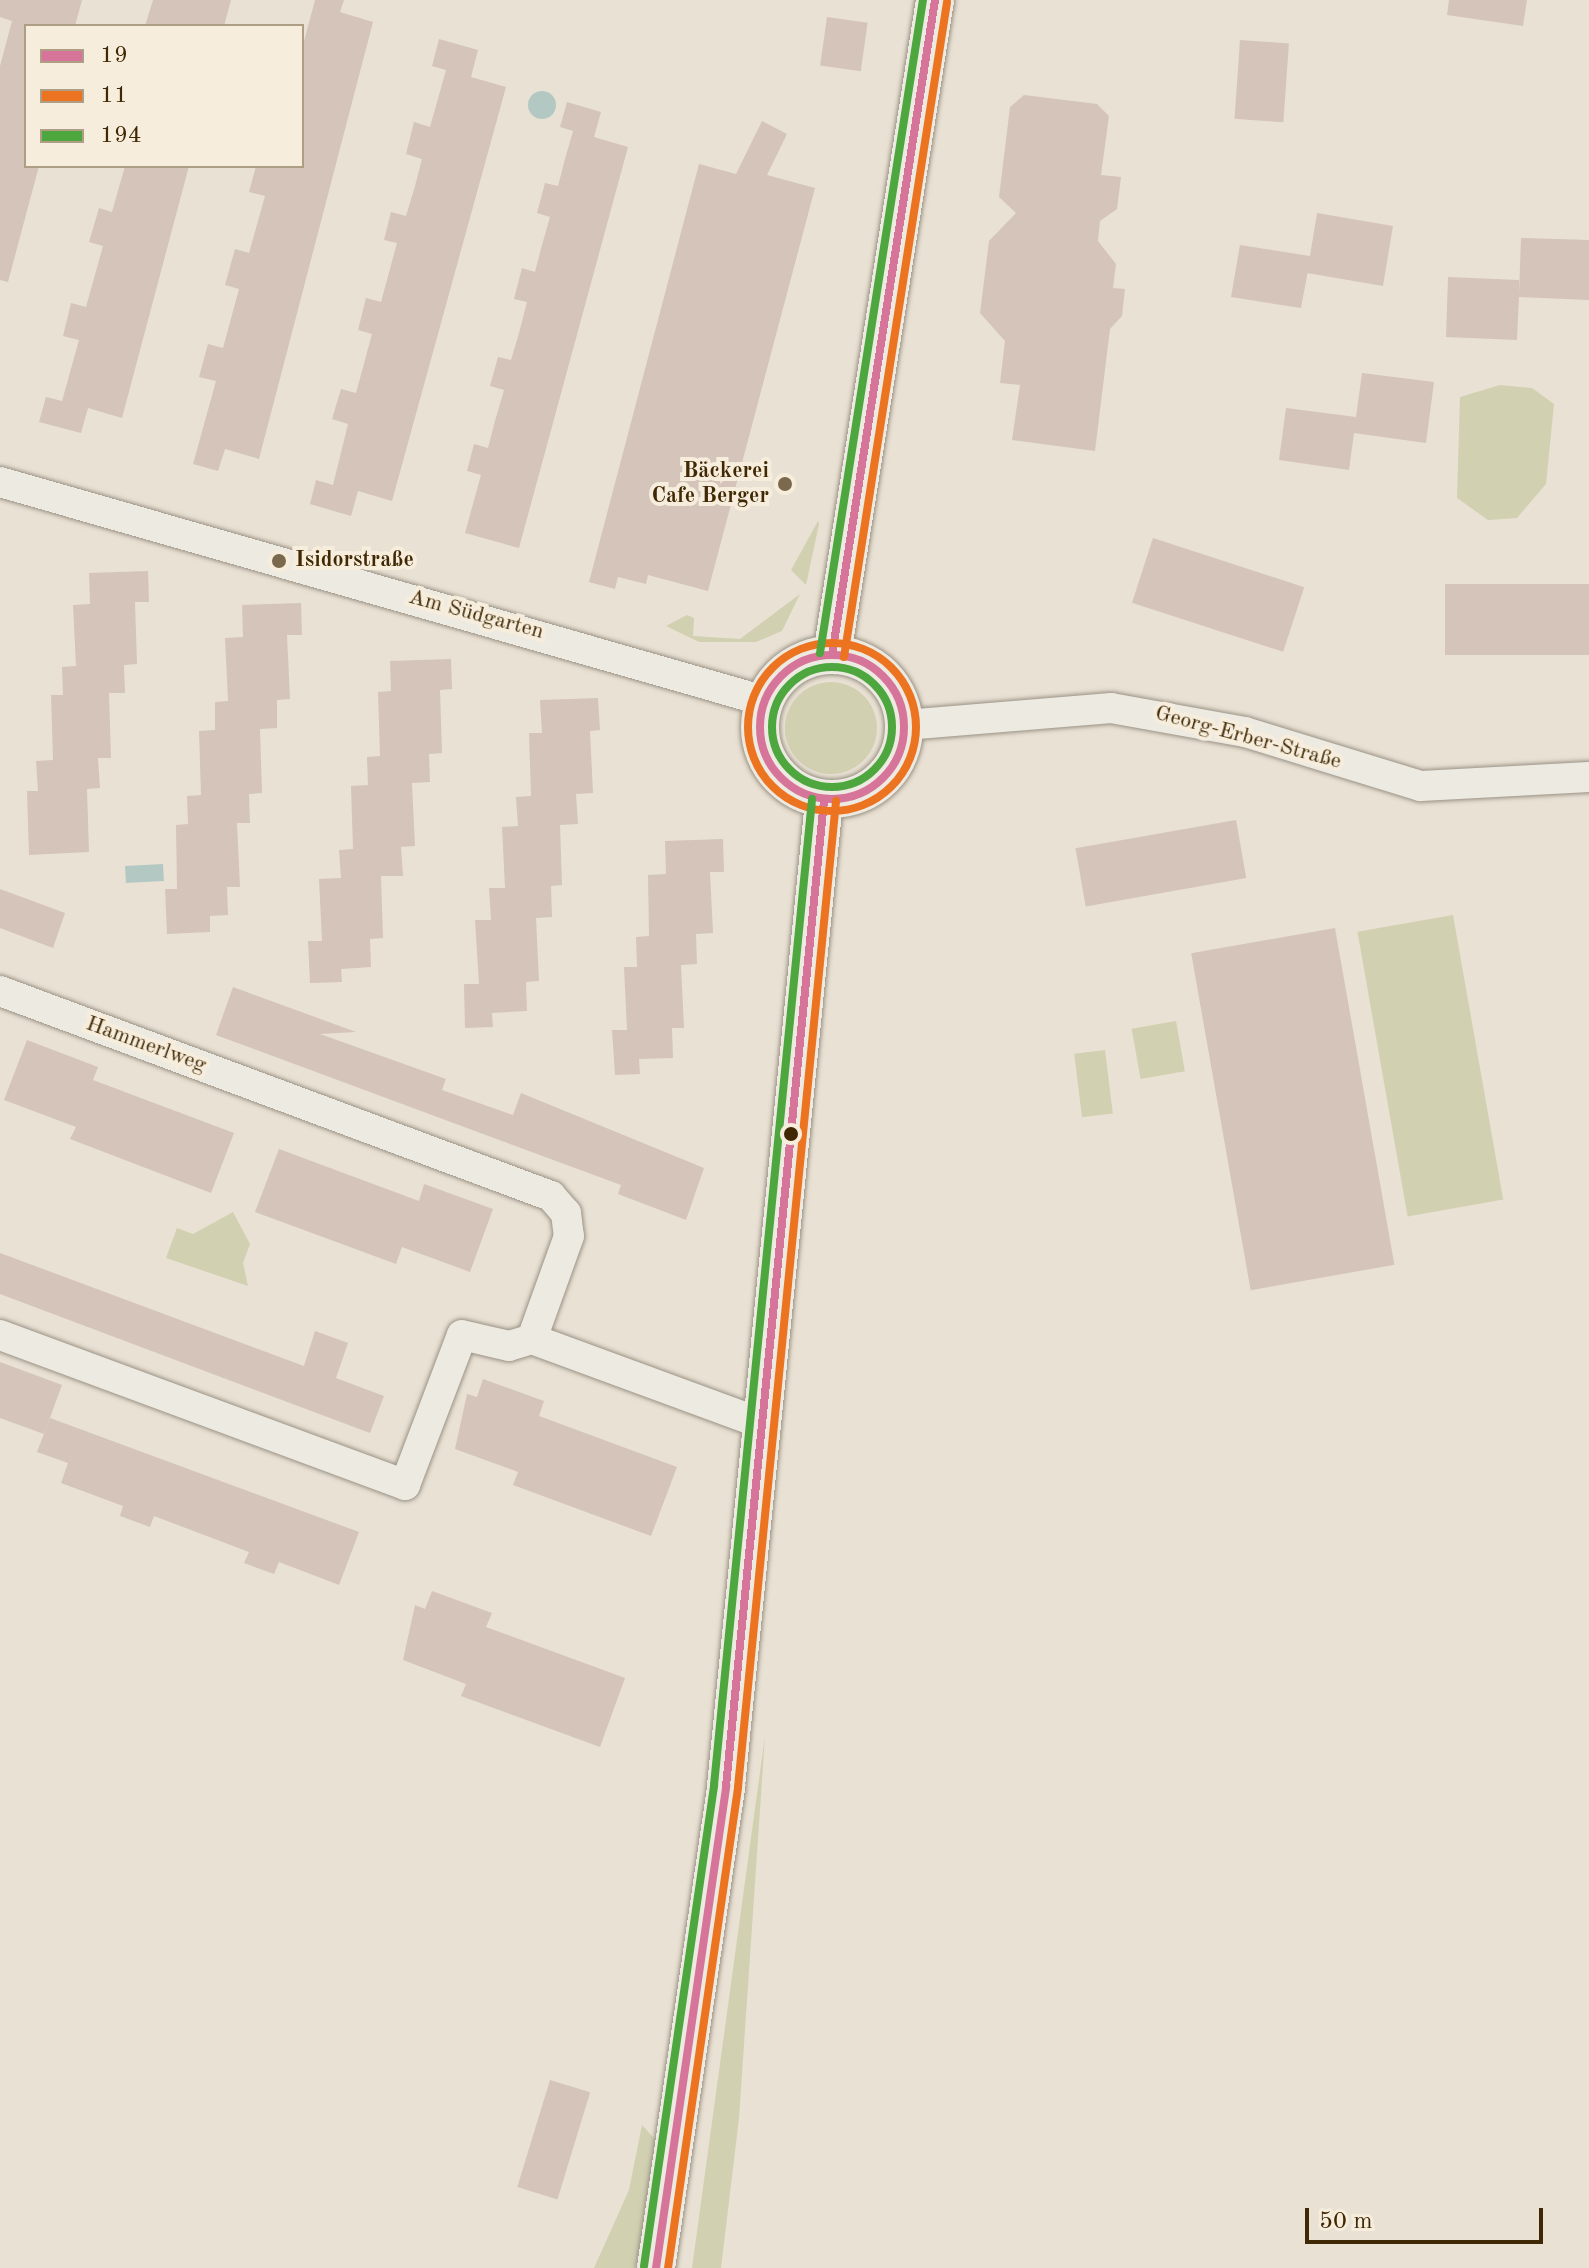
<!DOCTYPE html>
<meta charset="utf-8">
<style>
body{margin:0}
#map{position:relative;width:1589px;height:2268px;overflow:hidden;background:#e9e1d3;font-family:"Old Standard TT",serif}
div>[style]{position:absolute}
[style*='--x']{left:calc(var(--x)*1px);top:calc(var(--y)*1px);width:calc(var(--w)*1px);rotate:calc(var(--a)*1deg)}
.green>*{inset:0;background:#d1d0b1;transform-origin:0 0}
.round{border-radius:50%}
.water>*{inset:0;background:#b4c8c3;transform-origin:0 0}
.building>*{inset:0;background:#d4c4ba;transform-origin:0 0}
.roads{filter:drop-shadow(0 0 2px #9a9285) drop-shadow(0 0 2px #9a9285)}
.minor>*{height:30px;margin:-15px;padding:0 15px;transform-origin:15px;border-radius:15px;background:#edeae2}
.tertiary>*{height:38px;margin:-19px;padding:0 19px;transform-origin:19px;border-radius:19px;background:#edeae2}
.tertiary>.ring{margin:-19px;padding:0;box-sizing:content-box;background:none;border:38px solid #edeae2;border-radius:50%}
.bus-1>*{height:8px;margin:-4px;padding:0 4px;transform-origin:4px;border-radius:4px;background:#d67499}
.bus-1>.ring{margin:-4px;padding:0;box-sizing:content-box;background:none;border:8px solid #d67499;border-radius:50%}
.bus-2>*{height:8px;margin:-4px;padding:0 4px;transform-origin:4px;border-radius:4px;background:#ec7421}
.bus-2>.ring{margin:-4px;padding:0;box-sizing:content-box;background:none;border:8px solid #ec7421;border-radius:50%}
.bus-3>*{height:8px;margin:-4px;padding:0 4px;transform-origin:4px;border-radius:4px;background:#4ea63f}
.bus-3>.ring{margin:-4px;padding:0;box-sizing:content-box;background:none;border:8px solid #4ea63f;border-radius:50%}
.dots>*{width:22px;height:22px;translate:-50% -50%;box-sizing:border-box;border:4px solid #f7eddc;border-radius:50%}
span{translate:-50% -50%;white-space:nowrap;text-align:center;line-height:1.15;-webkit-text-stroke:8px #f7eddc;paint-order:stroke}
.poi-label{font-size:22px;color:#3f2803;font-weight:700}
.right{translate:-100% -50%;text-align:right}
.left{translate:0 -50%;text-align:left}
.street-label{font-size:22px;color:#3f2803}
.legend{position:absolute;left:24px;top:24px;width:280px;height:144px;box-sizing:border-box;background:#f7eddc;border:2px solid #ad9e85;margin:0;padding:10px 14px;list-style:none;font-size:24px;color:#3f2803}
.legend li{display:flex;align-items:center;gap:16px;height:40px}
.legend b{width:40px;border:2px solid #ad9e85}
.scale{position:absolute;left:1305px;top:2208px;width:238px;height:36px;box-sizing:border-box;border:4px solid #3f2803;border-top:0;padding-left:10px;font-size:24px;line-height:28px;white-space:nowrap;color:#3f2803;-webkit-text-stroke:6px #f7eddc;paint-order:stroke}
</style>
<div id="map">
<div class="green">
<i style="clip-path:polygon(1500px 385px,1532px 388px,1554px 404px,1546px 484px,1517px 518px,1488px 520px,1457px 498px,1460px 397px)"></i>
<i style="clip-path:polygon(818px 521px,819px 524px,806px 585px,791px 570px)"></i>
<i style="clip-path:polygon(800px 594px,782px 631px,756px 642px,699px 642px,666px 626px,687px 615px,694px 618px,693px 636px,740px 639px)"></i>
<i class="round" style="left:785px;top:682px;width:92px;height:92px"></i>
<i style="left:1453px;top:915px;width:289px;height:97px;rotate:80deg"></i>
<i style="left:1176px;top:1021px;width:51px;height:45px;rotate:80deg"></i>
<i style="left:1105px;top:1050px;width:64px;height:31px;rotate:83deg"></i>
<i style="clip-path:polygon(233px 1212px,250px 1244px,243px 1263px,248px 1286px,166px 1258px,177px 1228px,193px 1234px)"></i>
<i style="clip-path:polygon(765px 1736px,739px 2118px,721px 2268px,692px 2268px)"></i>
<i style="clip-path:polygon(642px 2125px,661px 2146px,635px 2268px,594px 2268px,629px 2190px)"></i>
</div>
<div class="water">
<i class="round" style="left:528px;top:91px;width:28px;height:28px"></i>
<i style="left:163px;top:864px;width:17px;height:38px;rotate:87deg"></i>
</div>
<div class="building">
<i style="clip-path:polygon(0 0,82px 0,75px 26px,26px 26px,26px 166px,39px 166px,8px 282px,0 280px,0 66px,12px 21px,0 17px)"></i>
<i style="clip-path:polygon(153px 0,231px 0,224px 26px,145px 26px)"></i>
<i style="clip-path:polygon(315px 0,344px 0,340px 12px,373px 22px,259px 459px,225px 449px,218px 471px,193px 464px,216px 381px,199px 377px,208px 344px,223px 348px,239px 289px,225px 285px,235px 249px,249px 253px,265px 196px,249px 192px,256px 166px,302px 166px,302px 49px)"></i>
<i style="clip-path:polygon(1449px 0,1527px 0,1523px 26px,1447px 15px)"></i>
<i style="left:827px;top:17px;width:41px;height:49px;rotate:8deg"></i>
<i style="clip-path:polygon(439px 39px,478px 50px,471px 77px,506px 87px,392px 501px,358px 491px,351px 516px,310px 504px,316px 480px,333px 485px,348px 424px,332px 419px,341px 389px,356px 393px,372px 334px,358px 330px,366px 298px,381px 302px,397px 243px,384px 240px,391px 212px,406px 216px,415px 186px,422px 159px,406px 154px,414px 122px,430px 127px,446px 70px,432px 66px)"></i>
<i style="left:1240px;top:40px;width:49px;height:79px;rotate:4deg"></i>
<i style="clip-path:polygon(1024px 95px,1097px 104px,1109px 116px,1101px 175px,1121px 177px,1117px 209px,1100px 221px,1098px 241px,1116px 264px,1113px 288px,1125px 289px,1122px 316px,1110px 329px,1095px 451px,1012px 440px,1020px 385px,1000px 383px,1005px 341px,980px 313px,989px 241px,1016px 213px,999px 197px,1010px 107px)"></i>
<i style="clip-path:polygon(567px 102px,601px 112px,594px 137px,628px 147px,519px 548px,465px 533px,481px 475px,467px 471px,474px 444px,488px 448px,495px 421px,504px 390px,490px 386px,498px 357px,511px 360px,519px 333px,527px 302px,514px 299px,522px 268px,535px 272px,542px 245px,550px 217px,537px 213px,545px 183px,558px 186px,565px 159px,573px 131px,560px 127px)"></i>
<i style="clip-path:polygon(762px 121px,787px 134px,767px 175px,815px 188px,708px 591px,648px 575px,646px 584px,618px 577px,615px 589px,589px 582px,699px 164px,736px 174px)"></i>
<i style="clip-path:polygon(125px 166px,189px 166px,122px 418px,88px 408px,81px 433px,39px 422px,46px 397px,62px 401px,79px 340px,63px 336px,71px 303px,86px 307px,103px 246px,89px 242px,99px 208px,112px 212px)"></i>
<i style="clip-path:polygon(1317px 213px,1393px 226px,1383px 286px,1307px 273px,1309px 265px,1301px 308px,1231px 297px,1240px 245px,1310px 256px)"></i>
<i style="clip-path:polygon(1521px 238px,1589px 240px,1589px 300px,1519px 297px,1517px 340px,1446px 337px,1448px 277px,1519px 280px,1519px 295px)"></i>
<i style="clip-path:polygon(1362px 373px,1434px 382px,1426px 443px,1354px 433px,1349px 470px,1279px 460px,1286px 408px,1356px 417px)"></i>
<i style="left:1153px;top:538px;width:159px;height:68px;rotate:18deg"></i>
<i style="clip-path:polygon(148px 571px,149px 602px,135px 602px,137px 664px,124px 665px,125px 693px,109px 693px,111px 758px,98px 758px,100px 788px,87px 789px,89px 852px,29px 855px,27px 791px,38px 791px,36px 761px,53px 760px,51px 695px,63px 695px,62px 667px,76px 666px,73px 605px,90px 604px,89px 573px)"></i>
<i style="left:1589px;top:584px;width:71px;height:144px;rotate:90deg"></i>
<i style="clip-path:polygon(301px 603px,302px 635px,287px 635px,290px 699px,277px 700px,277px 728px,260px 729px,262px 793px,249px 794px,250px 823px,237px 823px,240px 887px,227px 887px,228px 915px,210px 916px,210px 932px,167px 934px,165px 889px,177px 889px,176px 825px,188px 824px,187px 796px,201px 795px,199px 731px,215px 730px,215px 702px,228px 701px,225px 638px,243px 637px,242px 605px)"></i>
<i style="clip-path:polygon(451px 659px,452px 689px,440px 690px,442px 753px,429px 754px,430px 782px,412px 783px,415px 846px,401px 847px,403px 876px,381px 876px,383px 938px,370px 939px,371px 967px,341px 969px,342px 982px,310px 983px,308px 941px,322px 941px,319px 879px,341px 878px,339px 850px,353px 849px,351px 786px,368px 785px,367px 757px,380px 756px,378px 692px,391px 691px,390px 661px)"></i>
<i style="clip-path:polygon(598px 698px,600px 730px,590px 731px,593px 793px,576px 794px,578px 824px,560px 825px,562px 885px,551px 886px,552px 917px,536px 918px,539px 981px,526px 982px,527px 1011px,492px 1013px,493px 1027px,465px 1028px,464px 984px,479px 984px,475px 920px,491px 920px,489px 888px,505px 888px,502px 827px,518px 826px,516px 797px,531px 796px,529px 733px,542px 733px,540px 700px)"></i>
<i style="left:1236px;top:820px;width:59px;height:163px;rotate:80deg"></i>
<i style="clip-path:polygon(723px 839px,724px 872px,710px 872px,713px 933px,696px 934px,697px 964px,681px 965px,684px 1028px,672px 1028px,673px 1058px,639px 1059px,640px 1074px,615px 1075px,612px 1030px,627px 1030px,624px 967px,637px 967px,636px 937px,649px 936px,648px 875px,666px 874px,665px 841px)"></i>
<i style="clip-path:polygon(0 889px,65px 913px,53px 948px,0 928px)"></i>
<i style="left:1335px;top:928px;width:342px;height:146px;rotate:80deg"></i>
<i style="clip-path:polygon(233px 987px,356px 1032px,320px 1034px,446px 1079px,442px 1090px,513px 1115px,521px 1093px,704px 1168px,686px 1220px,618px 1194px,621px 1185px,216px 1035px)"></i>
<i style="clip-path:polygon(27px 1040px,98px 1067px,93px 1080px,234px 1133px,211px 1193px,70px 1139px,76px 1127px,4px 1100px)"></i>
<i style="clip-path:polygon(279px 1149px,419px 1201px,424px 1184px,493px 1209px,470px 1272px,402px 1247px,396px 1264px,255px 1212px)"></i>
<i style="clip-path:polygon(0 1253px,304px 1366px,315px 1331px,348px 1343px,336px 1378px,384px 1396px,370px 1433px,0 1294px)"></i>
<i style="clip-path:polygon(0 1362px,62px 1385px,44px 1434px,0 1418px)"></i>
<i style="clip-path:polygon(483px 1379px,544px 1401px,539px 1416px,677px 1467px,651px 1536px,513px 1485px,518px 1472px,455px 1449px,467px 1394px,477px 1397px)"></i>
<i style="clip-path:polygon(50px 1418px,359px 1532px,339px 1585px,279px 1562px,274px 1574px,244px 1563px,249px 1552px,154px 1516px,150px 1527px,120px 1516px,123px 1506px,61px 1483px,68px 1463px,37px 1452px)"></i>
<i style="clip-path:polygon(432px 1591px,492px 1613px,486px 1627px,625px 1678px,600px 1747px,461px 1696px,466px 1684px,403px 1660px,415px 1605px,425px 1609px)"></i>
<i style="left:550px;top:2080px;width:42px;height:112px;rotate:17deg"></i>
</div>
<div class="roads">
<div class="minor">
<i style="--x:0;--y:482;--w:796;--a:15.98"></i>
<i style="--x:905;--y:725;--w:207;--a:-4.7"></i>
<i style="--x:1111;--y:708;--w:136;--a:10.2"></i>
<i style="--x:1245;--y:732;--w:184;--a:17.1"></i>
<i style="--x:1421;--y:786;--w:168;--a:-3.1"></i>
<i style="--x:0;--y:991;--w:588;--a:20.41"></i>
<i style="--x:551;--y:1196;--w:23;--a:49"></i>
<i style="--x:566;--y:1213;--w:23;--a:83"></i>
<i style="--x:569;--y:1236;--w:109;--a:109.8"></i>
<i style="--x:0;--y:1335;--w:432;--a:20.3"></i>
<i style="--x:405;--y:1485;--w:160;--a:-69.2"></i>
<i style="--x:462;--y:1335;--w:48;--a:13.2"></i>
<i style="--x:509;--y:1346;--w:24;--a:-17"></i>
<i style="--x:532;--y:1339;--w:249;--a:20.2"></i>
</div>
<div class="tertiary">
<i class="ring" style="left:760px;top:655px;width:106px;height:106px"></i>
<i style="--x:832;--y:655;--w:663;--a:-81.06"></i>
<i style="--x:656;--y:2268;--w:487;--a:-81.7"></i>
<i style="--x:726;--y:1786;--w:991;--a:-84.32"></i>
</div>
</div>
<div class="bus-1">
<i class="ring" style="left:760px;top:655px;width:136px;height:136px"></i>
<i style="--x:832;--y:655;--w:663;--a:-81.06"></i>
<i style="--x:656;--y:2268;--w:487;--a:-81.7"></i>
<i style="--x:726;--y:1786;--w:991;--a:-84.32"></i>
</div>
<div class="bus-2">
<i class="ring" style="left:748px;top:643px;width:160px;height:160px"></i>
<i style="--x:844;--y:657;--w:663;--a:-81.06"></i>
<i style="--x:668;--y:2268;--w:486;--a:-81.7"></i>
<i style="--x:738;--y:1787;--w:991;--a:-84.32"></i>
</div>
<div class="bus-3">
<i style="--x:820;--y:653;--w:661;--a:-81.04"></i>
<i class="ring" style="left:772px;top:667px;width:112px;height:112px"></i>
<i style="--x:644;--y:2266;--w:486;--a:-81.7"></i>
<i style="--x:714;--y:1785;--w:991;--a:-84.32"></i>
</div>
<div class="dots">
<i style="left:785px;top:484px;background:#7a694c"></i>
<i style="left:279px;top:561px;background:#7a694c"></i>
<i style="left:791px;top:1134px;background:#3f2803"></i>
</div>
<div class="poi-label">
<span class="right" style="left:769px;top:484px">Bäckerei<br>Cafe Berger</span>
<span class="left" style="left:295px;top:561px">Isidorstraße</span>
</div>
<div class="street-label">
<span style="left:476px;top:615px;rotate:15deg">Am Südgarten</span>
<span style="left:1248px;top:738px;rotate:15deg">Georg-Erber-Straße</span>
<span style="left:146px;top:1045px;rotate:20deg">Hammerlweg</span>
</div>
<ul class="legend">
<li><b style="height:10px;background:#d67499"></b>19</li>
<li><b style="height:10px;background:#ec7421"></b>11</li>
<li><b style="height:10px;background:#4ea63f"></b>194</li>
</ul>
<div class="scale">50 m</div>
</div>
